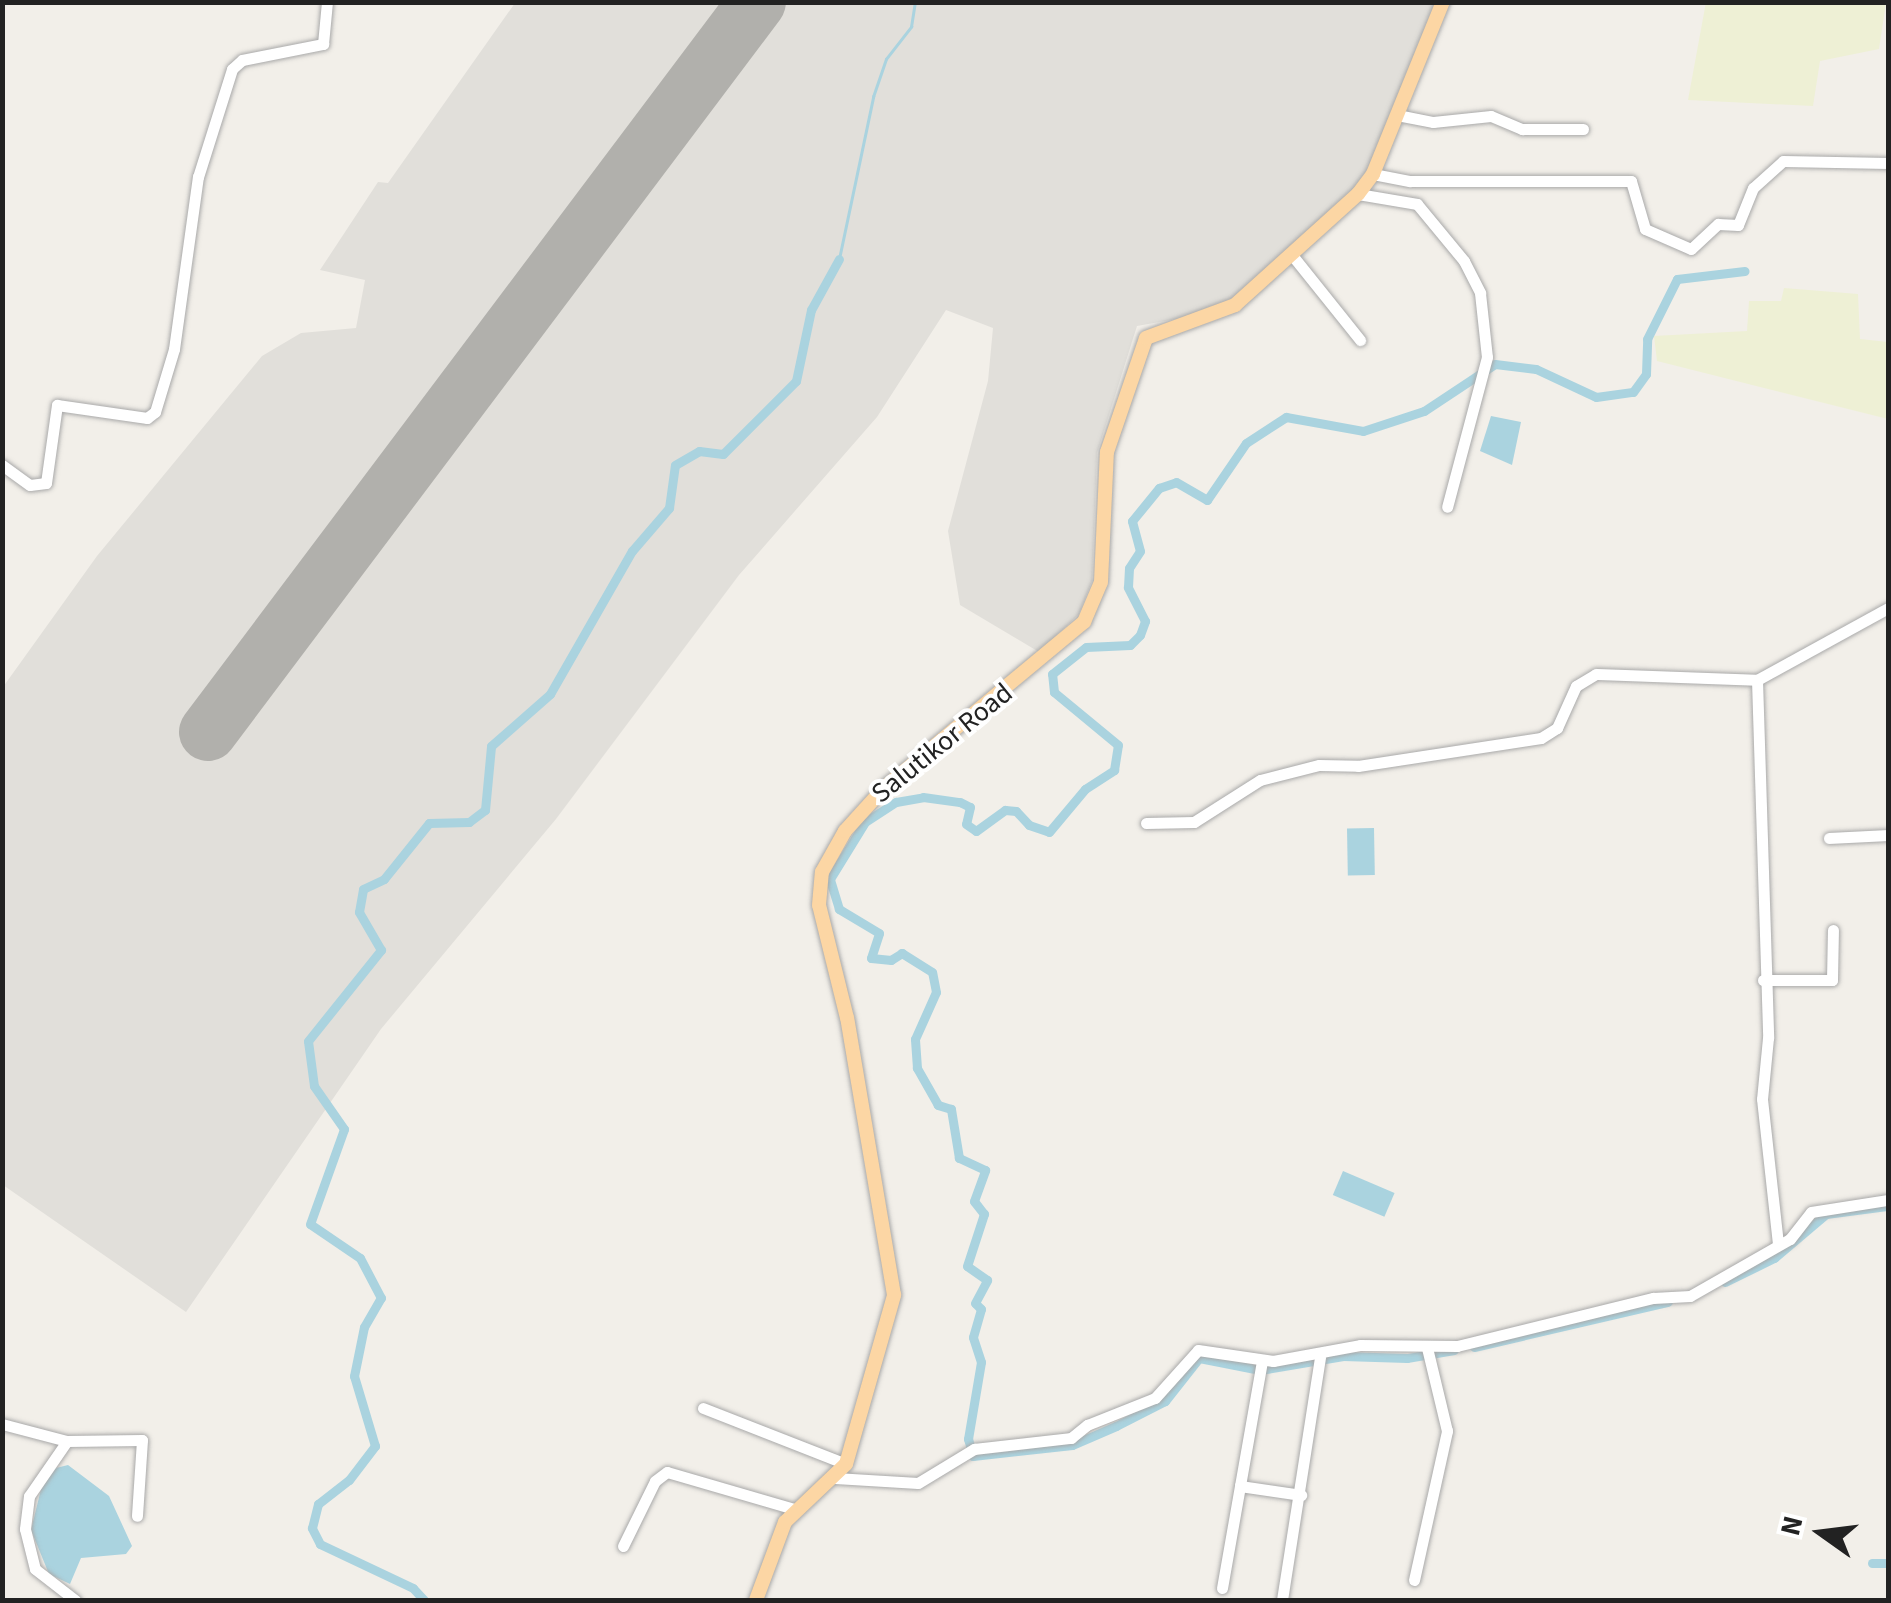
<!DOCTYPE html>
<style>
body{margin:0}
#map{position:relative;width:1891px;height:1603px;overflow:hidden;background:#f2efe9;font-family:"Source Sans 3",sans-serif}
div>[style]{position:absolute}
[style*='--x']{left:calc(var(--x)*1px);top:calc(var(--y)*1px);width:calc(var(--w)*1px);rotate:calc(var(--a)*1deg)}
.airport>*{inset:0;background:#e1dfda}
.farmland>*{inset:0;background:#eef0d5}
.water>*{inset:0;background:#aad3df;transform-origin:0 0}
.stream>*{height:2.5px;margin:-1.25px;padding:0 1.25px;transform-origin:1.25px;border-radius:1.25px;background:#aad3df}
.canal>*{height:9px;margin:-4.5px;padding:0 4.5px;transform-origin:4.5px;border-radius:4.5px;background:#aad3df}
.runway>*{height:58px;margin:-29px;padding:0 29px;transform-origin:29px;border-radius:29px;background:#b1b0ac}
.roads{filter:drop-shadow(0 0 2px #a9a9a9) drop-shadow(0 0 2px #a9a9a9)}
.minor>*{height:11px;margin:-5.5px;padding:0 5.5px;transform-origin:5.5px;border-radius:5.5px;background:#fff}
.major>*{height:14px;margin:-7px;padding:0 7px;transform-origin:7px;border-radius:7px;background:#fcd6a4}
span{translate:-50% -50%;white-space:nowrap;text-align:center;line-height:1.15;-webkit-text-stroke:8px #fff;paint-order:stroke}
.street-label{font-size:28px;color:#222}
.frame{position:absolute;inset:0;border:5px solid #222;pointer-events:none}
.north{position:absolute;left:1771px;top:1483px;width:100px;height:100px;-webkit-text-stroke:8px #fff;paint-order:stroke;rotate:284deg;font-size:28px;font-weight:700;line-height:40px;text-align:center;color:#222}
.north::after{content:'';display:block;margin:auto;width:35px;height:45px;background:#222;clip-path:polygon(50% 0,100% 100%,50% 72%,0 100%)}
</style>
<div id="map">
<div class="airport">
<i style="clip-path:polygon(515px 3px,1440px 3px,1371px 171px,1356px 189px,1241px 294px,1193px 316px,1137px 326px,1097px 453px,1092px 581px,1079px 614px,1039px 652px,960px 605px,948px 531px,988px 381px,993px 328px,946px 310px,877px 417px,739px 575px,556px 819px,381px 1029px,186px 1312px,3px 1185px,3px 687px,97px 556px,262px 356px,301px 333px,356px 328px,365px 280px,320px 270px,378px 182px,388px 183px)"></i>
</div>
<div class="farmland">
<i style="clip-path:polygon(1706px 2px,1886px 2px,1886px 3px,1879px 49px,1820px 61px,1813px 106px,1688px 100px)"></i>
<i style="clip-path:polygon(1784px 288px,1858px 294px,1860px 339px,1888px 342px,1888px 419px,1657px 361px,1654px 336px,1747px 331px,1749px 301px,1781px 301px)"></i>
</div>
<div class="water">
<i style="clip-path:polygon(1491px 416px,1521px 422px,1512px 465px,1480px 451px)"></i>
<i style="left:1374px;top:828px;width:47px;height:27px;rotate:89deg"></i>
<i style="left:1343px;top:1171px;width:56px;height:26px;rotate:23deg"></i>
<i style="clip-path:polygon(68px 1465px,109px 1496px,132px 1546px,126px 1554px,81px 1558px,70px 1584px,49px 1574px,31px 1530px,43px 1481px,52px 1469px)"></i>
</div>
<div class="stream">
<i style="--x:839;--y:259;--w:166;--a:-78.1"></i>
<i style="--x:873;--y:97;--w:40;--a:-71.1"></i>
<i style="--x:886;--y:59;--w:41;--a:-52"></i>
<i style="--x:911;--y:27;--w:25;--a:-81"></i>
</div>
<div class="canal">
<i style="--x:1725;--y:1282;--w:55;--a:-26.1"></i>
<i style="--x:1774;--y:1258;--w:68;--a:-40.2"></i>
<i style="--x:1826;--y:1214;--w:63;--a:-7.4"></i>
<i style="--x:1474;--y:1347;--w:199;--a:-13.1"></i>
<i style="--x:1454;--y:1350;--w:48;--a:170.3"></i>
<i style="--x:1407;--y:1358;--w:64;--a:-178.2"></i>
<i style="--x:1343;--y:1356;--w:84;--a:170.4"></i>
<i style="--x:1260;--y:1370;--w:62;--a:-168.9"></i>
<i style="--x:1199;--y:1358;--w:55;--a:128.3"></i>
<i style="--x:1165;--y:1401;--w:55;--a:153"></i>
<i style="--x:1116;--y:1426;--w:48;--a:156.6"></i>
<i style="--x:1072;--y:1445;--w:100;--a:173.7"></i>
<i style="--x:973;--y:1456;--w:18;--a:-106"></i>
<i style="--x:968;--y:1439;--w:78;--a:-80.4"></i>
<i style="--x:981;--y:1362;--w:26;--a:-108"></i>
<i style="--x:973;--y:1337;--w:29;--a:-74"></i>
<i style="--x:981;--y:1309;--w:8;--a:-135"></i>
<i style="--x:975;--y:1303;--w:26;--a:-62"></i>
<i style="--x:987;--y:1280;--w:24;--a:-145"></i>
<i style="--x:967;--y:1266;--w:55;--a:-71.9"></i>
<i style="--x:984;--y:1214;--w:16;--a:-128"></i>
<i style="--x:974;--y:1201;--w:33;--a:-70"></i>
<i style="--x:985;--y:1170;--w:29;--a:-155"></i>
<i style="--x:959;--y:1158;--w:50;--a:-99.3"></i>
<i style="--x:951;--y:1109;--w:14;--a:-163"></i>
<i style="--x:938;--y:1105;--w:43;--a:-119.6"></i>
<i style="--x:917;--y:1068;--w:29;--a:-94"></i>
<i style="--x:915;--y:1039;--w:51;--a:-65.9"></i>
<i style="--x:936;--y:992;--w:20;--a:-101"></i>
<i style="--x:932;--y:972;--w:36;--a:-148"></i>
<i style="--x:902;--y:953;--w:13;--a:148"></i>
<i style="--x:891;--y:960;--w:20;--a:-174"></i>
<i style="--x:871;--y:958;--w:26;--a:-72"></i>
<i style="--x:879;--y:933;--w:47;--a:-149"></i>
<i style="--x:839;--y:909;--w:31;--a:-107"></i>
<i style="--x:830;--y:879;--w:67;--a:-58.4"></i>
<i style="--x:865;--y:822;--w:37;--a:-33"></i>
<i style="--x:896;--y:802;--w:27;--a:-10"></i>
<i style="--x:923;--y:797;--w:37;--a:8"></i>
<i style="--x:960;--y:802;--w:11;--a:27"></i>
<i style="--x:970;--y:807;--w:17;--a:103"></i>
<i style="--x:966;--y:824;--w:12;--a:35"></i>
<i style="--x:976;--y:831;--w:36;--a:-36"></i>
<i style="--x:1005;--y:810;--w:11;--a:5"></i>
<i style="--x:1016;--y:811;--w:19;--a:47"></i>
<i style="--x:1029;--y:825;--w:21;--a:19"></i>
<i style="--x:1049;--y:832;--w:56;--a:-50.1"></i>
<i style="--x:1085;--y:789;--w:35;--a:-33"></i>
<i style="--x:1114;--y:770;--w:25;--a:-81"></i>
<i style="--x:1118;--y:745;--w:83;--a:-140.4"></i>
<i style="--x:1054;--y:692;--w:18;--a:-96"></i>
<i style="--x:1052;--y:674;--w:43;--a:-38.5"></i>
<i style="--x:1086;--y:647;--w:44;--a:-2.6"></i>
<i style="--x:1130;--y:645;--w:14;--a:-45"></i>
<i style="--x:1140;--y:635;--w:15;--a:-70"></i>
<i style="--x:1145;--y:621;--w:38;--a:-117"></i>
<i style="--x:1128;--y:587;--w:19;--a:-87"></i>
<i style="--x:1129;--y:568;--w:20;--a:-57"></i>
<i style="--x:1140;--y:551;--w:31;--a:-105"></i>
<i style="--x:1132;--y:521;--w:43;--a:-50.7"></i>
<i style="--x:1159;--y:488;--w:18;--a:-19"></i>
<i style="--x:1176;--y:482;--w:36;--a:30"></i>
<i style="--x:1207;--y:500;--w:69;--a:-55.6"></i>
<i style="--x:1246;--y:443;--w:48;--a:-33"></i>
<i style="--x:1286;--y:417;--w:78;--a:10.3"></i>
<i style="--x:1363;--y:431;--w:64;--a:-18.2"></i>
<i style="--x:1424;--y:411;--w:85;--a:-33.5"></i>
<i style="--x:1495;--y:364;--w:41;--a:7"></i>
<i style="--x:1536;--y:369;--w:66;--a:25"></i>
<i style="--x:1596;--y:397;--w:37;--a:-8"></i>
<i style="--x:1633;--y:392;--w:22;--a:-54"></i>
<i style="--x:1646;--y:374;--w:35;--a:-88"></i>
<i style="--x:1647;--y:339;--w:67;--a:-63.4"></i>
<i style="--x:1677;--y:279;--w:68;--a:-6.7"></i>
<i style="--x:1872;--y:1563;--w:16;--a:0"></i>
<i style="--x:424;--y:1600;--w:16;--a:-133"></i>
<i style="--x:413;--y:1588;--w:103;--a:-154.7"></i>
<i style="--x:320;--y:1544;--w:18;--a:-117"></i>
<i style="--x:312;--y:1528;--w:25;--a:-76"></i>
<i style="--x:318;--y:1504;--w:39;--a:-38"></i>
<i style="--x:349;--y:1480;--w:43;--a:-52.6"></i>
<i style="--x:375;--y:1446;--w:73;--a:-106.7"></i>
<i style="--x:354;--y:1376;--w:50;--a:-78.5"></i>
<i style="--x:364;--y:1327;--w:34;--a:-60"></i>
<i style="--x:381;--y:1298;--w:45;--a:-117.7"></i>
<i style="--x:360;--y:1258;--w:60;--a:-145.8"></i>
<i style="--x:310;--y:1224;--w:101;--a:-70.3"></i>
<i style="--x:344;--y:1129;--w:52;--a:-124.9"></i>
<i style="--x:314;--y:1086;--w:45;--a:-97.6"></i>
<i style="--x:308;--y:1041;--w:117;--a:-51.3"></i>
<i style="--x:381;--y:950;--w:44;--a:-120.1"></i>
<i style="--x:359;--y:912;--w:23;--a:-80"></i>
<i style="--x:363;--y:889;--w:23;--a:-25"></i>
<i style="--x:384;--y:879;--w:72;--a:-51.2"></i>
<i style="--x:429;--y:823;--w:40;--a:-1.4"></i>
<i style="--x:469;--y:822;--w:20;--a:-37"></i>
<i style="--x:485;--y:810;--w:64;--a:-84.6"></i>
<i style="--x:491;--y:746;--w:79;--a:-41.4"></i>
<i style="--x:550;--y:694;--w:165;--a:-60.2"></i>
<i style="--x:632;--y:551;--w:57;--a:-49.3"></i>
<i style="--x:669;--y:508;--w:43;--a:-82.1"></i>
<i style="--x:675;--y:465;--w:28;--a:-30"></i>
<i style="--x:699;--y:451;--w:24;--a:7"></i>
<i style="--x:723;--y:454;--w:103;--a:-45"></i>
<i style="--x:796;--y:381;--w:73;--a:-78.1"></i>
<i style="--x:811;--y:310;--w:58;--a:-61.2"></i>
</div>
<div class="runway">
<i style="--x:208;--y:732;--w:913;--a:-53.05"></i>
</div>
<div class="roads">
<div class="minor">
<i style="--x:1397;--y:115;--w:37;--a:11"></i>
<i style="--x:1433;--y:122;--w:58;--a:-5.9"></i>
<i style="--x:1491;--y:116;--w:34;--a:23"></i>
<i style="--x:1522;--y:129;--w:61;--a:0"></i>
<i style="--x:1373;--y:174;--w:38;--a:11"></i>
<i style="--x:1410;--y:181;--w:221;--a:0"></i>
<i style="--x:1631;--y:181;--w:50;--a:73.7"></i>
<i style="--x:1645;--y:229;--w:50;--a:23.5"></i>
<i style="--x:1691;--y:249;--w:37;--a:-43"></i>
<i style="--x:1718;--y:224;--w:20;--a:3"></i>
<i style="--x:1738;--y:225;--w:40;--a:-68"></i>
<i style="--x:1753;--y:188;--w:40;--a:-42"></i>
<i style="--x:1783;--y:161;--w:105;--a:1.1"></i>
<i style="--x:1358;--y:194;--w:60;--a:9.6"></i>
<i style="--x:1417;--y:204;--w:74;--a:50.5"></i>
<i style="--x:1464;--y:261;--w:36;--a:63"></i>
<i style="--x:1480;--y:293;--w:64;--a:83.8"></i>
<i style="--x:1487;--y:357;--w:155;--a:104.9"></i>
<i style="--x:1292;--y:255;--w:109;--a:51.3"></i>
<i style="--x:2;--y:465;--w:34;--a:36"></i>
<i style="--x:30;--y:485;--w:16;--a:-7"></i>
<i style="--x:46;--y:483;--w:79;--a:-82"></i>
<i style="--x:57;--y:405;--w:91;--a:8.2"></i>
<i style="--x:147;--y:418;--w:10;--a:-37"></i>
<i style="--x:155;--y:412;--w:66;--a:-73.2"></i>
<i style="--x:174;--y:349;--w:174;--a:-82.1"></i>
<i style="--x:198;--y:177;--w:113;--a:-72.5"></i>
<i style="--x:232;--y:69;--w:13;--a:-42"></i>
<i style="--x:242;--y:60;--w:83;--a:-11.2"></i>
<i style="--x:323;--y:44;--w:42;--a:-84.6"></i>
<i style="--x:1757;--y:680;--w:358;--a:88.2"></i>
<i style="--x:1768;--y:1038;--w:61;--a:95.6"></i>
<i style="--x:1762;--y:1099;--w:146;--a:83.7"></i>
<i style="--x:1146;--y:823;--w:48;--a:-1.2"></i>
<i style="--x:1194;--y:822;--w:78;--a:-32.5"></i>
<i style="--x:1260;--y:780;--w:61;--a:-14.3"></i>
<i style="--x:1319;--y:765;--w:39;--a:1"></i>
<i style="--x:1358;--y:766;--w:185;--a:-8.7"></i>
<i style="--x:1541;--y:738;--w:19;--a:-32"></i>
<i style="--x:1557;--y:728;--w:46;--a:-65.7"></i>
<i style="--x:1576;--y:686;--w:23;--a:-31"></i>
<i style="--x:1596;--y:674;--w:161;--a:2.1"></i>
<i style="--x:1757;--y:680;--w:149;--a:-28.8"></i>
<i style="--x:1829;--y:838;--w:59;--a:-2.9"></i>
<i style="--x:1763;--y:980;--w:69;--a:0"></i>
<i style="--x:1832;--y:980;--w:50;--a:-88.9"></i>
<i style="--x:1262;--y:1361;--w:127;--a:100"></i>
<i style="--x:1240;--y:1486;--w:62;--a:8.4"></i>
<i style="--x:703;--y:1408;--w:154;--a:21.4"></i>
<i style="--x:2;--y:1424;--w:67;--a:14.7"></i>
<i style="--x:67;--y:1441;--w:67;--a:124.6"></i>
<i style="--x:29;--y:1496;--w:33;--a:97"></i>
<i style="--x:25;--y:1529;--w:41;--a:76"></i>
<i style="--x:35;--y:1569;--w:51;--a:37.8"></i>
<i style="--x:67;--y:1441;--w:75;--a:-0.8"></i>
<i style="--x:142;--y:1440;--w:76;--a:93.8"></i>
<i style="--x:835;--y:1478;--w:83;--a:3.4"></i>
<i style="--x:918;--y:1483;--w:66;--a:-31.3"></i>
<i style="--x:974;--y:1449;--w:98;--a:-6.5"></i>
<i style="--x:1071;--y:1438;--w:21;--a:-39"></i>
<i style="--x:1087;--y:1425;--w:73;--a:-21.7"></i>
<i style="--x:1155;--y:1398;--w:64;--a:-48.1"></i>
<i style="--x:1198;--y:1350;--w:76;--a:8.3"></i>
<i style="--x:1273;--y:1361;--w:88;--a:-10.4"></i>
<i style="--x:1360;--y:1345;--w:97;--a:0.6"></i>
<i style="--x:1457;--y:1346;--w:202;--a:-13.8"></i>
<i style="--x:1653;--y:1298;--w:37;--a:-3"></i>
<i style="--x:1690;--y:1296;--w:115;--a:-29.7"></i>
<i style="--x:1790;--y:1239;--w:34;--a:-52"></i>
<i style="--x:1811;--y:1212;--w:78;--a:-8.9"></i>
<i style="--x:623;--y:1546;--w:72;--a:-63.8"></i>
<i style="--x:655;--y:1481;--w:15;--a:-37"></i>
<i style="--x:667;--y:1472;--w:136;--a:16.2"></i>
<i style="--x:1414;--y:1580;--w:153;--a:-77.5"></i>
<i style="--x:1447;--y:1431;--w:85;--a:-103.5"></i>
<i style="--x:1222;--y:1588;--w:104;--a:-80"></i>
<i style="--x:1282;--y:1600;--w:246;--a:-81.1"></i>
</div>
<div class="major">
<i style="--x:756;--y:1600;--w:83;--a:-69.6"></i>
<i style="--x:785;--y:1522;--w:84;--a:-43.6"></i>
<i style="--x:846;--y:1464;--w:176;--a:-74.1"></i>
<i style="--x:894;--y:1295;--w:281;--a:-99.6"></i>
<i style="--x:847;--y:1018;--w:116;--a:-103.9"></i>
<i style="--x:819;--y:905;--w:33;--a:-85"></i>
<i style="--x:822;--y:872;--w:47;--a:-60.7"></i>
<i style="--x:845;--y:831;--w:58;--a:-47.8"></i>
<i style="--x:884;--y:788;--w:260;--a:-39.7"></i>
<i style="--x:1084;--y:622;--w:43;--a:-67"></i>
<i style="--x:1101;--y:582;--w:130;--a:-87.4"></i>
<i style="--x:1107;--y:452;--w:120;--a:-71.1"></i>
<i style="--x:1146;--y:338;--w:95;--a:-20.3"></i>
<i style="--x:1235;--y:305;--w:166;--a:-42.1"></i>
<i style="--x:1358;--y:194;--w:25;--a:-53"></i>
<i style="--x:1373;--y:174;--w:186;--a:-67.9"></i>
</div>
</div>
<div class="street-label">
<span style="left:942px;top:743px;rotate:-39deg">Salutikor Road</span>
</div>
<div class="frame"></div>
<div class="north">N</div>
</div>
